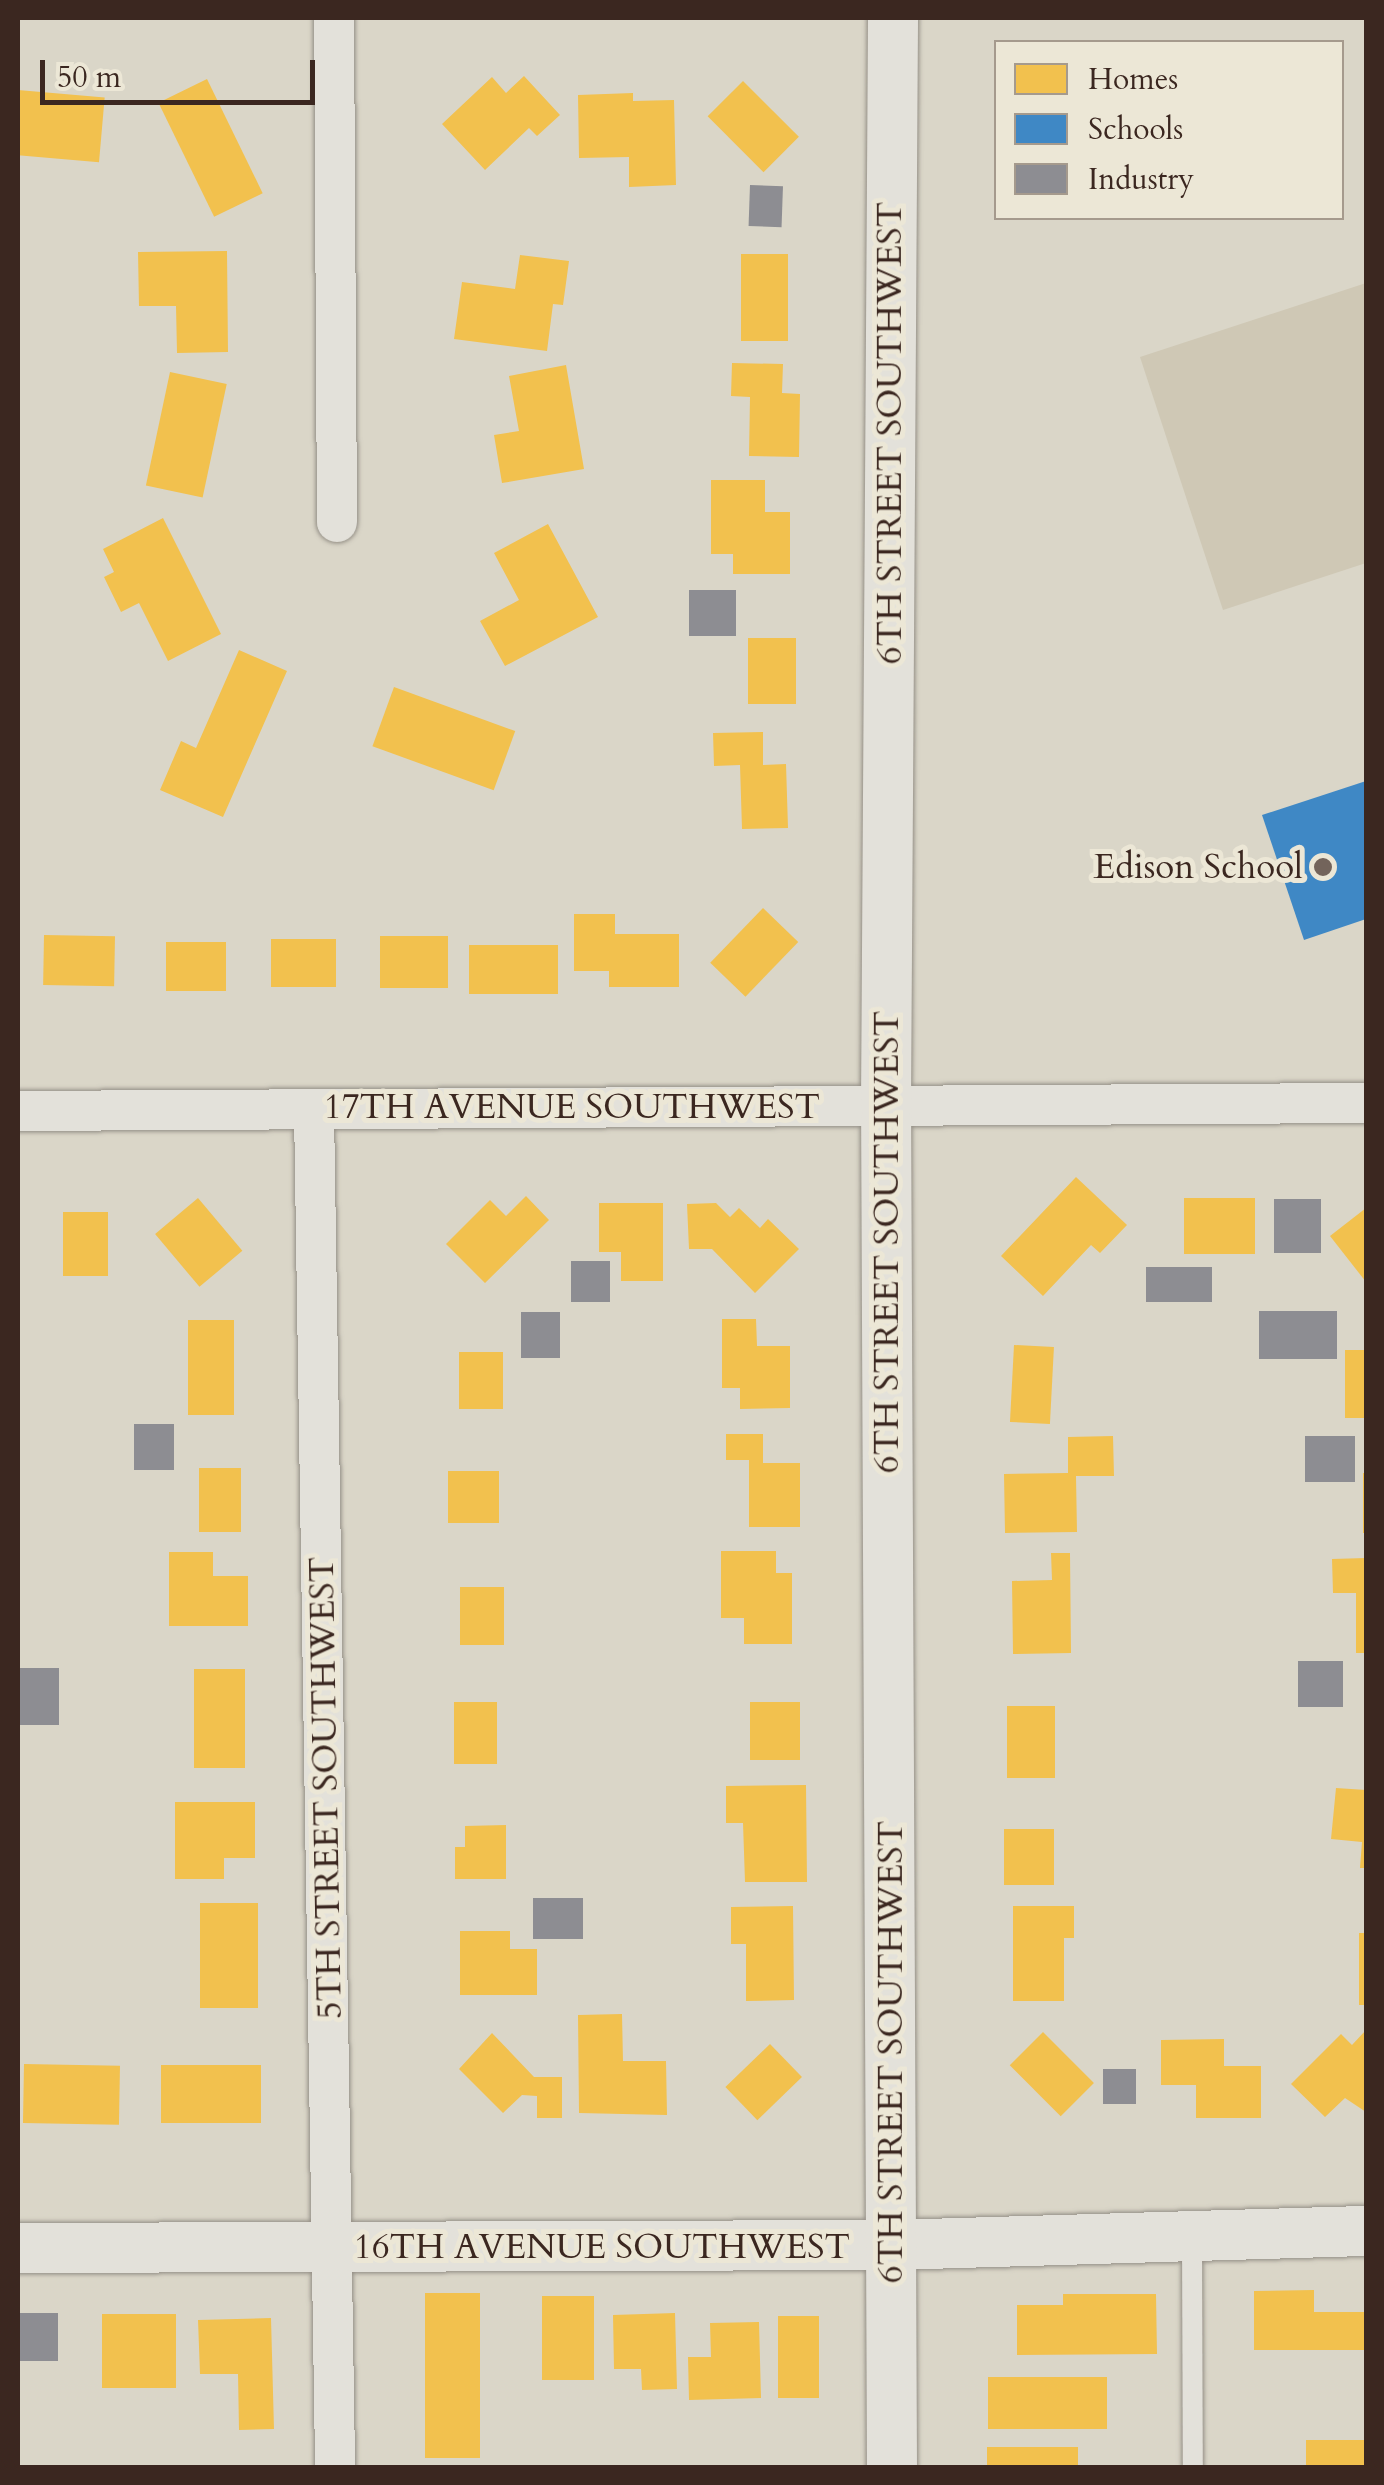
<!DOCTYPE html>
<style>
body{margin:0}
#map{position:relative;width:1384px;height:2485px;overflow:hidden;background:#dad6c8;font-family:Cardo,serif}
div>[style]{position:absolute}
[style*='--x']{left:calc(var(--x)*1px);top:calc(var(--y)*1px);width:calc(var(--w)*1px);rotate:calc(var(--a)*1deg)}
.green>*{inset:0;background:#cfc8b5}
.homes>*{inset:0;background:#f2c14e;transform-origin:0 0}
.schools>*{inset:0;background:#3f88c5}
.industry>*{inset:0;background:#8d8d92;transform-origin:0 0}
.roads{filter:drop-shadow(0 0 2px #959087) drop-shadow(0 0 2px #959087)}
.service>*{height:20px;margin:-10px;padding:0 10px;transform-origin:10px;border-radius:10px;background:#e3e1da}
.minor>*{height:40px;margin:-20px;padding:0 20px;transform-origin:20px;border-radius:20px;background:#e3e1da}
.tertiary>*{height:50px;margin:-25px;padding:0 25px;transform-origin:25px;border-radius:25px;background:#e3e1da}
.dots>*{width:28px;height:28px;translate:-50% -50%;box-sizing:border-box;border:5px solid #ece7d6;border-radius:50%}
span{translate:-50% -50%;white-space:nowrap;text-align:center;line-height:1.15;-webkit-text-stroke:10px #ece7d6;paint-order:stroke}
.street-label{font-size:35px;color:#3b2720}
.poi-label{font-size:35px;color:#3b2720}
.right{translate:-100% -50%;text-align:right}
.frame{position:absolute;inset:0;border:20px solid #3b2720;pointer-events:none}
.legend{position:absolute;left:994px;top:40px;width:350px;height:180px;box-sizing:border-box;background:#ece7d6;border:2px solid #a59a8d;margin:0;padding:12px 18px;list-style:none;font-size:30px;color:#3b2720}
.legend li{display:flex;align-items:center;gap:20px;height:50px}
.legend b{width:50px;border:2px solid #a59a8d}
.scale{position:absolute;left:40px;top:60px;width:275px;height:45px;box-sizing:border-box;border:5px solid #3b2720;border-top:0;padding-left:12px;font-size:30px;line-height:35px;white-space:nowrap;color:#3b2720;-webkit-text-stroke:8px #ece7d6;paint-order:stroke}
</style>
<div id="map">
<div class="green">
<i style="clip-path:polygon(1366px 283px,1366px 563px,1223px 610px,1140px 357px)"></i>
</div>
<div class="homes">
<i style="clip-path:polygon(524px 76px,560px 115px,537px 136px,529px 128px,485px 170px,442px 124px,492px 77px,506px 93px)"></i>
<i style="left:207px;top:79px;width:127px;height:54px;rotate:64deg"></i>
<i style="left:743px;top:81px;width:79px;height:50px;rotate:45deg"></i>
<i style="left:18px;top:90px;width:87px;height:65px;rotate:5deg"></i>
<i style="clip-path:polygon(633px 93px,633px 101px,674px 100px,676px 185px,629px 187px,629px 157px,579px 158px,578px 95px)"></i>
<i style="clip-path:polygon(227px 251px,228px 352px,177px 353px,176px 306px,139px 306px,138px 252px)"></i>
<i style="left:741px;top:254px;width:47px;height:87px"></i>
<i style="clip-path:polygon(520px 255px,569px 261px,563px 305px,553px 304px,547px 351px,454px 339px,462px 282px,515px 289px)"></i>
<i style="clip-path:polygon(732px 363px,783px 364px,782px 393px,800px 394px,799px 457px,749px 456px,750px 397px,731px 396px)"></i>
<i style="clip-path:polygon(566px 365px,584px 469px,502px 483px,494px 435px,519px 431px,509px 376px)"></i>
<i style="left:170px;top:372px;width:58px;height:116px;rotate:12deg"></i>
<i style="clip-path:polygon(711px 480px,765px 480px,765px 512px,790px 512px,790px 574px,733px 574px,733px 554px,711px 554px)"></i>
<i style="clip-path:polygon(163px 518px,221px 634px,168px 661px,139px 603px,121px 612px,104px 577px,114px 572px,103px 549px)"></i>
<i style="clip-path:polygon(548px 524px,598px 617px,505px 666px,480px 621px,519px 600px,494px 553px)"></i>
<i style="left:748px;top:638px;width:48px;height:66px"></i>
<i style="clip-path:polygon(239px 650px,287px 671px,223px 817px,160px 790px,181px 741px,196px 748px)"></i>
<i style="left:394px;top:687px;width:129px;height:63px;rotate:20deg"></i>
<i style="clip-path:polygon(763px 732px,763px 765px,786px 764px,788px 828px,742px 829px,740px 765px,714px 766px,713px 733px)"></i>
<i style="left:763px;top:908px;width:49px;height:76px;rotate:44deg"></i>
<i style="clip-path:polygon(574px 914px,615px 914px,615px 934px,679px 934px,679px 987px,609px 987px,609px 971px,574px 971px)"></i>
<i style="left:44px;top:935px;width:71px;height:50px;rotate:1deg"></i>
<i style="left:380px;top:936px;width:68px;height:52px"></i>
<i style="left:271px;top:939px;width:65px;height:48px"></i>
<i style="left:166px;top:942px;width:60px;height:49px"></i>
<i style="left:469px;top:945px;width:89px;height:49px"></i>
<i style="clip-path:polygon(1076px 1177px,1127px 1225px,1100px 1253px,1091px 1245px,1043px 1296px,1001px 1256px)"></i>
<i style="clip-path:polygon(526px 1196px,549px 1220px,485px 1283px,446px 1244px,490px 1200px,506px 1216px)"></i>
<i style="left:198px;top:1198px;width:69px;height:56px;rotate:50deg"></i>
<i style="left:1184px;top:1198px;width:71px;height:56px"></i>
<i style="clip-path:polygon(599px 1203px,663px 1203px,663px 1281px,621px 1281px,621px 1252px,599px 1252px)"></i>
<i style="clip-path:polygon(716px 1203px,730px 1217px,739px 1208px,760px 1228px,768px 1219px,799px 1249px,755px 1293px,712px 1249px,689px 1249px,687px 1204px)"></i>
<i style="clip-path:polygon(1366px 1208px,1366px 1282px,1330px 1236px)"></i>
<i style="left:63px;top:1212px;width:45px;height:64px"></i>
<i style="clip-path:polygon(722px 1319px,756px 1319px,757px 1346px,790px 1346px,790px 1408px,740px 1409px,740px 1388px,722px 1388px)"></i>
<i style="left:188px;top:1320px;width:46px;height:95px"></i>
<i style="left:1014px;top:1345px;width:40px;height:77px;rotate:3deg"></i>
<i style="left:1345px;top:1350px;width:21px;height:68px"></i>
<i style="left:459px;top:1352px;width:44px;height:57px"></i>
<i style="clip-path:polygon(726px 1434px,763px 1434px,763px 1463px,800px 1463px,800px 1527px,749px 1527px,749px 1460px,726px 1460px)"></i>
<i style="clip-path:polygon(1113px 1436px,1114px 1476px,1076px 1476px,1077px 1532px,1005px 1533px,1004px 1474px,1068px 1473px,1068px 1437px)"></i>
<i style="left:199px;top:1468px;width:42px;height:64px"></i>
<i style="left:448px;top:1471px;width:51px;height:52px"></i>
<i style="left:1363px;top:1473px;width:3px;height:60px"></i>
<i style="clip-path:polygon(721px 1551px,776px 1551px,776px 1573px,792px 1573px,792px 1644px,744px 1644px,744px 1618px,721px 1618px)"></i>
<i style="clip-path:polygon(169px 1552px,213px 1552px,213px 1576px,248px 1576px,248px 1626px,169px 1626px)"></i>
<i style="clip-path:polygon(1051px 1553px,1070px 1553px,1071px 1653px,1013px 1654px,1012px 1581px,1052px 1580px)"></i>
<i style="clip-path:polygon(1366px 1558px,1366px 1653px,1356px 1653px,1356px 1593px,1333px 1593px,1332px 1559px)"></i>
<i style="left:460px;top:1587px;width:44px;height:58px"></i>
<i style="left:194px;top:1669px;width:51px;height:99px"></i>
<i style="left:454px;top:1702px;width:43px;height:62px"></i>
<i style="left:750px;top:1702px;width:50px;height:58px"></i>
<i style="left:1007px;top:1706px;width:48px;height:72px"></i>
<i style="clip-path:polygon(806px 1785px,807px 1882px,745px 1882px,743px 1823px,726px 1823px,726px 1786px)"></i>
<i style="clip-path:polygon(1336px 1788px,1366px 1790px,1366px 1868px,1360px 1868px,1362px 1842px,1331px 1839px)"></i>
<i style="clip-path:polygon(175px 1802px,255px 1802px,255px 1858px,224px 1858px,224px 1879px,175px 1879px)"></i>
<i style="clip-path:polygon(506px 1825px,506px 1879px,455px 1879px,455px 1847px,465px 1847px,465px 1826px)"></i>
<i style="left:1004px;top:1829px;width:50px;height:56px"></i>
<i style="left:258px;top:1903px;width:105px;height:58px;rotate:90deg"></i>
<i style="clip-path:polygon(793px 1906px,794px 2000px,746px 2001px,746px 1944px,731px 1944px,731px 1907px)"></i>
<i style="clip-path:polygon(1013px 1906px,1074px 1906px,1074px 1938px,1064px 1938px,1064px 2001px,1013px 2001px)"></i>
<i style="clip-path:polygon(460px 1931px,510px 1931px,510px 1949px,537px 1949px,537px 1995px,460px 1995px)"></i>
<i style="left:1359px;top:1933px;width:7px;height:72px"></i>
<i style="clip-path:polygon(622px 2014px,623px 2061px,666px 2061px,667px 2115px,579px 2113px,578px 2015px)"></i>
<i style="clip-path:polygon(1366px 2030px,1366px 2112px,1345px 2098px,1325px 2117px,1291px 2084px,1341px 2034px,1352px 2045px)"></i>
<i style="left:1043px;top:2032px;width:72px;height:47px;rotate:45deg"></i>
<i style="clip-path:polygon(492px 2033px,534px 2077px,562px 2077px,562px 2118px,537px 2118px,537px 2096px,522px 2095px,503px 2113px,459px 2069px)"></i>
<i style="clip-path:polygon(1224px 2039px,1224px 2066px,1261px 2066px,1261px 2118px,1196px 2118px,1196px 2085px,1161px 2085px,1161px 2040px)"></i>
<i style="left:770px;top:2044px;width:46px;height:62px;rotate:46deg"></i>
<i style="left:24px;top:2064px;width:96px;height:59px;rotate:1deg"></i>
<i style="left:161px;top:2065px;width:100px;height:58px"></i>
<i style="clip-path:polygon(1314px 2290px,1314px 2312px,1366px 2312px,1366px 2350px,1254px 2350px,1254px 2291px)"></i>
<i style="left:425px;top:2293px;width:55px;height:165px"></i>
<i style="clip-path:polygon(1063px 2294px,1156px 2294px,1157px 2354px,1017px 2355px,1017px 2305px,1063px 2305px)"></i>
<i style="left:542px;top:2296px;width:52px;height:84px"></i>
<i style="clip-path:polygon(675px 2313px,677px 2389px,642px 2390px,641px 2369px,614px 2369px,613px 2315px)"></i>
<i style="left:102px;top:2314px;width:74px;height:74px"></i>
<i style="left:778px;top:2316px;width:41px;height:82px"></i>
<i style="clip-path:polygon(271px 2318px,274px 2429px,239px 2430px,238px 2374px,200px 2374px,198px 2320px)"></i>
<i style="clip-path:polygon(759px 2322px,761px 2398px,689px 2400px,688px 2357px,711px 2357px,710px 2323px)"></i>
<i style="left:988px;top:2377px;width:119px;height:52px"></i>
<i style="left:1306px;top:2440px;width:60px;height:28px"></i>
<i style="left:987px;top:2447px;width:91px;height:21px"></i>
</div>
<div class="schools">
<i style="clip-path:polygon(1366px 781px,1366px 919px,1304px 940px,1262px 815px)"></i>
</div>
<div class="industry">
<i style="left:750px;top:185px;width:33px;height:41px;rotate:2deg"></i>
<i style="left:689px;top:590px;width:47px;height:46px"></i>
<i style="left:1274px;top:1199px;width:47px;height:54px"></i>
<i style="left:571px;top:1261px;width:39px;height:41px"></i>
<i style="left:1146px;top:1267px;width:66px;height:35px"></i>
<i style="left:1259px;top:1311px;width:78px;height:48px"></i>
<i style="left:560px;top:1312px;width:46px;height:39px;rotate:90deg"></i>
<i style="left:134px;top:1424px;width:40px;height:46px"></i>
<i style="left:1305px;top:1436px;width:50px;height:46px"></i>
<i style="left:1298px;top:1661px;width:45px;height:46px"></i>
<i style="left:18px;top:1668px;width:41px;height:57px"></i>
<i style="left:533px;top:1898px;width:50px;height:41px"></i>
<i style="left:1103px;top:2069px;width:33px;height:35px"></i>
<i style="left:18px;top:2313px;width:40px;height:48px"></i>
</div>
<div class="roads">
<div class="service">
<i style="--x:1192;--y:2236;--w:232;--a:89.8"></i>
</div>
<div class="minor">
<i style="--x:334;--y:18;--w:504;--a:89.66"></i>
<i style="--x:314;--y:1109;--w:1359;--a:89.11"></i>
<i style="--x:18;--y:1111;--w:1348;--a:-0.34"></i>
</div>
<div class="tertiary">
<i style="--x:18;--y:2248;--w:874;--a:-0.2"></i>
<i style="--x:892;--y:2245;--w:474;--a:-1.7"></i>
<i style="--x:892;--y:2468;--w:1363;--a:-90.25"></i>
<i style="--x:886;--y:1105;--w:1087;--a:-89.63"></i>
</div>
</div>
<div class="dots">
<i style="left:1323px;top:867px;background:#73645b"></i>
</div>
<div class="street-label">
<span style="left:890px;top:433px;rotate:-90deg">6TH STREET SOUTHWEST</span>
<span style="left:572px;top:1107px">17TH AVENUE SOUTHWEST</span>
<span style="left:887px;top:1242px;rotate:-90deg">6TH STREET SOUTHWEST</span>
<span style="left:326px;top:1788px;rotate:-91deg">5TH STREET SOUTHWEST</span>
<span style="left:891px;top:2052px;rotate:-90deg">6TH STREET SOUTHWEST</span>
<span style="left:602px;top:2247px">16TH AVENUE SOUTHWEST</span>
</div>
<div class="poi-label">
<span class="right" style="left:1303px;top:867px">Edison School</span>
</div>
<div class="frame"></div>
<ul class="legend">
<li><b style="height:28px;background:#f2c14e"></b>Homes</li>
<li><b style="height:28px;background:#3f88c5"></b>Schools</li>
<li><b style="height:28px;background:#8d8d92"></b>Industry</li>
</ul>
<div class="scale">50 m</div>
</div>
